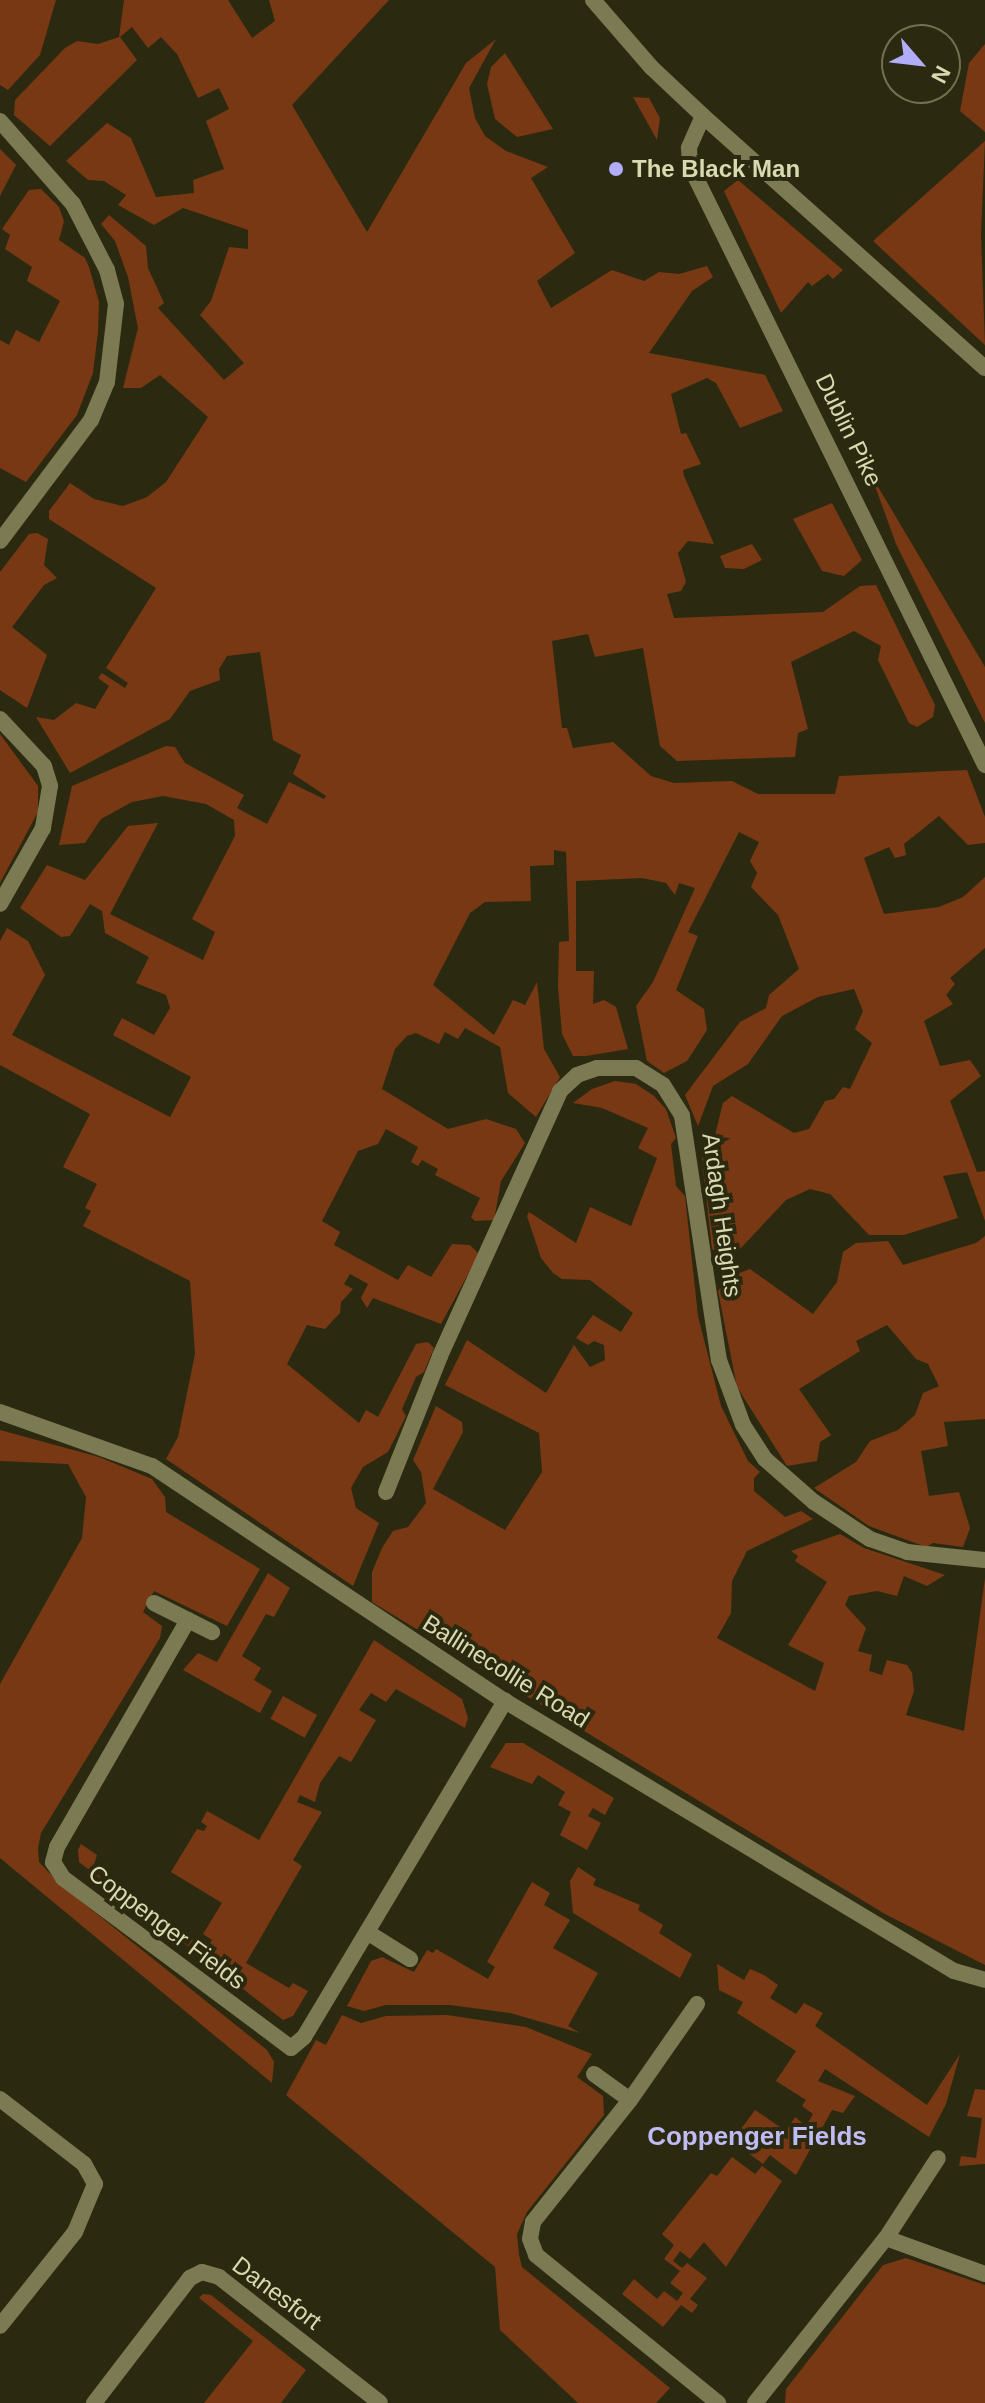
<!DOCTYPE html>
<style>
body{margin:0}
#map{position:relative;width:985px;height:2403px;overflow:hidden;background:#2b2a10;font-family:Helvetica,sans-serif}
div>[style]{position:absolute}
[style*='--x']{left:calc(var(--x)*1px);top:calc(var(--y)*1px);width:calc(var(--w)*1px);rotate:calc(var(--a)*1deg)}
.green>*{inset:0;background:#783814;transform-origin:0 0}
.minor>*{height:16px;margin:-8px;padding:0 8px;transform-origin:8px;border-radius:8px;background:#7b7a52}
.tertiary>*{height:16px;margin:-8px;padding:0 8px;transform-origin:8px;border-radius:8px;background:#7b7a52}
.dots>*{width:22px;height:22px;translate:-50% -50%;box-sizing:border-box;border:4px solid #2b2a10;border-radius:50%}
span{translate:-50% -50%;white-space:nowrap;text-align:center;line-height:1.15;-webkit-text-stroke:8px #2b2a10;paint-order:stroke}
.poi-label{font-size:24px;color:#dadab1;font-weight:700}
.left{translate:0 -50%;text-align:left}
.street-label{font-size:24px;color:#dadab1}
.neighbourhood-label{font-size:26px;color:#bfbcf5;font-weight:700}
.north{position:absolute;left:881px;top:24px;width:80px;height:80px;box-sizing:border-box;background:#2b2a10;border:2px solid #717050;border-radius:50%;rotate:118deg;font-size:22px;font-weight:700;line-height:32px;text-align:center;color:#dadab1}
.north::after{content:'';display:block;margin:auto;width:28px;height:36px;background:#b2adf9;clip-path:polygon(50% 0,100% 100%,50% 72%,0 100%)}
</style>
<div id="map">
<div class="green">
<i style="clip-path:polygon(0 0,56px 0,40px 55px,8px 90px,0 85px)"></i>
<i style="clip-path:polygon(124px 0,228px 0,252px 38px,275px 21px,269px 0,389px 0,292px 105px,367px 232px,466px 63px,496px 39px,469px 88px,475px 118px,485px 136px,506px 151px,548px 167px,531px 178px,575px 253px,537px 281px,551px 308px,612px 270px,644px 281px,659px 272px,679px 274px,707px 266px,713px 277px,692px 291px,649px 353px,765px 375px,783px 411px,740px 428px,716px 383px,707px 378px,671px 394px,681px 434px,686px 433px,701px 464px,683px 470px,684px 476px,714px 544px,688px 541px,678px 553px,686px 582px,681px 591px,667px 594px,674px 618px,823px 612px,860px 586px,876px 585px,935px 705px,933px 717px,917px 727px,909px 723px,878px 660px,881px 646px,854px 631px,791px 662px,808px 729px,798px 733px,795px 757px,677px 761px,660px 746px,643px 648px,595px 657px,588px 634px,552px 641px,562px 728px,567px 728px,573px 748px,613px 742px,651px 776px,674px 783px,732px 781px,758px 794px,835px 794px,839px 776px,967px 770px,985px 817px,985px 843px,968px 845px,939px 816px,904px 844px,906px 855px,895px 858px,889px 847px,864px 858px,884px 914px,939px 907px,963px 897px,985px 877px,985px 948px,950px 978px,955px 984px,946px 995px,953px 1004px,924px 1021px,940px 1066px,970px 1060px,981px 1076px,950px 1101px,977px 1172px,985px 1171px,985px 1221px,967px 1172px,943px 1176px,958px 1218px,904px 1235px,869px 1235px,830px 1194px,810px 1189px,786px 1200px,740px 1249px,728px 1254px,712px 1249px,701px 1150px,715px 1135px,723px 1103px,732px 1096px,794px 1133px,809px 1129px,825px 1101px,834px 1099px,843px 1087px,850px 1089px,872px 1043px,855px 1029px,863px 1011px,854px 989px,818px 997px,782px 1016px,748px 1064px,713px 1086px,698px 1126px,685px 1095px,740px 1022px,766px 1008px,769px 995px,799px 969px,778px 915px,751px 887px,757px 873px,750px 861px,759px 842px,739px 832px,688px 932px,698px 936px,676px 990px,704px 1009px,707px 1030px,687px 1061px,664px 1073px,647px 1061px,636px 1006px,653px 982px,695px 888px,679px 883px,675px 895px,666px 883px,642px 878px,576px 881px,576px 971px,594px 971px,593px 1004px,604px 1000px,616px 1007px,628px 1049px,586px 1056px,573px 1056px,562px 1034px,558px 987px,559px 942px,569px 941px,566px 852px,554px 850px,554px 865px,530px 866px,531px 901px,485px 902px,470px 913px,433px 985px,494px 1035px,513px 1000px,525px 1005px,537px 982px,544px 1049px,560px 1077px,536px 1117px,508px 1093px,500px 1047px,465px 1028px,458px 1039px,445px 1032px,439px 1044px,416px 1033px,407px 1036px,395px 1049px,382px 1089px,448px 1129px,486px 1119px,516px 1129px,525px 1143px,501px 1181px,494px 1220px,475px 1221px,471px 1217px,480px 1198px,435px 1175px,438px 1169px,422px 1160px,418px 1166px,411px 1162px,418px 1147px,386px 1129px,378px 1144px,358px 1151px,322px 1221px,340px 1232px,334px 1245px,398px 1280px,408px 1265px,431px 1277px,452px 1244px,470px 1245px,479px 1254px,441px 1324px,373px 1298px,367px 1308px,361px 1298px,368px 1284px,350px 1274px,344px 1284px,353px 1289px,341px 1302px,340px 1313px,325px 1329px,307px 1325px,287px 1364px,359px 1423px,366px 1410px,378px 1417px,416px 1344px,428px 1342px,434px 1348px,424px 1372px,416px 1377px,402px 1409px,406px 1416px,388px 1452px,363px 1467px,351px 1488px,356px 1508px,379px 1523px,353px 1586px,166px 1459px,178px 1437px,195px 1354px,190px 1281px,83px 1226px,91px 1211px,85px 1208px,97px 1184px,63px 1167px,90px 1114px,0 1065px,0 941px,7px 928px,28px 941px,45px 975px,12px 1035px,170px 1117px,191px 1077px,113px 1035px,122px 1018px,154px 1035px,170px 1008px,166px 995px,136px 983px,149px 957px,105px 933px,102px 911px,90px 904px,70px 936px,61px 937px,20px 908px,47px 865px,85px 880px,128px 826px,158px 823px,110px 914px,203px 960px,215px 932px,192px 919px,235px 836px,234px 820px,206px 804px,163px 796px,132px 802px,101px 819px,85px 843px,59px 845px,72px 786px,166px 746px,175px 747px,185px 763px,244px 795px,237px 808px,267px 824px,289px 782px,324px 799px,326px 796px,293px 774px,301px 755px,273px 740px,260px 652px,227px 656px,219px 669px,220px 680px,190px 691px,170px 719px,70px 773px,36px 717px,54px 720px,76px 703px,95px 709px,109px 686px,98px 678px,102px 673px,125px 688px,128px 683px,106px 668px,156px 588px,49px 519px,49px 511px,70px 483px,94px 499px,123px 506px,147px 497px,166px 482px,208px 417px,160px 375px,141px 388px,123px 388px,138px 328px,128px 277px,115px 241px,101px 224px,109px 215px,146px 246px,148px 268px,164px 303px,158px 308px,224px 380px,244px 363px,200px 315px,211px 301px,229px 247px,248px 249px,248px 230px,183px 208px,154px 225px,118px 205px,126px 195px,104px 181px,88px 180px,66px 161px,107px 123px,131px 138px,156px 197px,194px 193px,193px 180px,224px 169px,206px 121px,229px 109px,219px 88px,198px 98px,177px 54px,161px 37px,148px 48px,132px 27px,120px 37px,137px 60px,50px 146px,14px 115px,15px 100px,65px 48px,77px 41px,98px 44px,119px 37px)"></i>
<i style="clip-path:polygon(985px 44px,985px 132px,960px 111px,969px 63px)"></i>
<i style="clip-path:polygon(505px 53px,553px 129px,517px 137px,495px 119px,487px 84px,491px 67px)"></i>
<i style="clip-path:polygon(633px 97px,649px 98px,660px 118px,657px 140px)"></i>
<i style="clip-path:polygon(985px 141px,981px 234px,985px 345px,873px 241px)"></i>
<i style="clip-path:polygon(0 149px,16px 165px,0 196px)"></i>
<i style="clip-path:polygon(738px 180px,843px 270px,833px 279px,828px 274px,812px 286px,808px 282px,781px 313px,724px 191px)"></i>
<i style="clip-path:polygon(41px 189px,59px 207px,64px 221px,59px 240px,85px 258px,89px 267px,99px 302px,98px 332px,93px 373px,77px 415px,26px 482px,0 468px,0 340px,9px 345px,16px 330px,39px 342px,60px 301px,27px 281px,32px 267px,5px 249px,10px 235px,2px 229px,29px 190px)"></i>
<i style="clip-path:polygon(871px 475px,985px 667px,985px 723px,896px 544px)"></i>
<i style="clip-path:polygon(832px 503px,862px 560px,844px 576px,822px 571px,793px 519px)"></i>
<i style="clip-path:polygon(37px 533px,48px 539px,44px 565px,57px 578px,44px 585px,12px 627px,47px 655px,27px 708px,0 690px,0 572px,29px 534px)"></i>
<i style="clip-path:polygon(752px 544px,762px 560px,744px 569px,725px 568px,720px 556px)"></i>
<i style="clip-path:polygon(0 734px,38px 786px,38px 812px,0 883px)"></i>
<i style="clip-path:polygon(615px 1081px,636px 1084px,654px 1096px,666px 1109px,676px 1138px,671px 1144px,676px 1186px,685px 1196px,698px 1316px,721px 1406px,748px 1461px,760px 1472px,754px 1478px,754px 1491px,785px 1517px,801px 1511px,813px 1519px,747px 1551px,732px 1581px,731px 1613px,717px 1638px,815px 1691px,824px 1663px,788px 1645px,827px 1582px,795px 1561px,798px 1556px,791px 1551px,840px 1534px,864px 1548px,945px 1575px,927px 1586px,904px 1576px,897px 1596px,877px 1591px,849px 1596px,845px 1605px,866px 1628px,858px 1651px,872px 1655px,869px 1671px,882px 1675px,887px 1660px,907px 1665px,912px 1673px,914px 1691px,906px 1715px,964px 1731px,985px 1578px,985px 1965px,885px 1914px,372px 1602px,372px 1572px,382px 1548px,393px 1531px,408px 1527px,426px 1503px,421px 1472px,413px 1460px,436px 1406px,462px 1422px,463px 1432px,433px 1489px,505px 1530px,542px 1472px,539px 1433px,445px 1385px,467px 1340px,546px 1393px,574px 1345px,590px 1367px,605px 1360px,604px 1345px,594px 1341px,588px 1345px,576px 1338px,593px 1315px,621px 1332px,633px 1313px,590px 1280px,562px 1279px,553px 1273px,541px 1258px,527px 1216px,529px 1212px,576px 1243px,590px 1207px,631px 1226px,657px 1158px,638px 1148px,648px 1128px,602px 1108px,573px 1103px,592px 1089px)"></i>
<i style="clip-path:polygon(985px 1236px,985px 1419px,944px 1422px,948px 1446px,921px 1451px,929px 1496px,959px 1492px,970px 1528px,963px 1547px,933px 1543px,926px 1547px,869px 1526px,814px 1488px,856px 1462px,870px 1441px,898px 1430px,915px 1415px,923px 1393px,939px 1386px,928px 1364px,916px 1359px,887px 1325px,856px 1341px,860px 1351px,799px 1389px,831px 1435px,820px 1442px,817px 1461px,787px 1466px,737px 1387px,718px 1291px,729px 1277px,750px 1269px,813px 1314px,837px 1282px,843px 1252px,856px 1243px,888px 1241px,903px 1265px,976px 1243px)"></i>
<i style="clip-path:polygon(0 1430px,99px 1457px,152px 1479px,165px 1497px,166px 1512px,260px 1569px,227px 1626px,154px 1591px,143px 1612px,162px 1626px,160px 1638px,41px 1833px,38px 1848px,39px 1862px,62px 1886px,267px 2050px,274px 2062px,272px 2083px,0 1858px,0 1684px,82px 1538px,86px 1497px,68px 1464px,0 1461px)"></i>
<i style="clip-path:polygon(268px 1573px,290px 1588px,274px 1617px,266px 1614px,242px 1656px,261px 1668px,254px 1680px,272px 1691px,260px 1713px,183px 1670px,198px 1653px,217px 1662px)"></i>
<i style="clip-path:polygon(374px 1640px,462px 1699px,468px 1718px,465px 1728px,396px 1689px,386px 1702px,371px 1693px,359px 1710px,376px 1720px,351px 1762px,339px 1756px,320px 1783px,315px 1802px,300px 1795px,297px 1802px,322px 1812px,293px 1860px,302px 1866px,246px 1963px,289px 1988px,293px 1983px,308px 1991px,293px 2016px,283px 2020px,79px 1862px,78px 1850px,81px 1844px,97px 1855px,92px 1871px,206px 1949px,212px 1940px,203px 1934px,222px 1903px,171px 1872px,197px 1829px,204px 1831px,207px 1826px,201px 1822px,207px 1811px,259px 1840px)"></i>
<i style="left:283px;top:1696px;width:39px;height:26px;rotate:29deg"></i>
<i style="clip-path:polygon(506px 1743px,523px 1743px,614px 1798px,605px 1815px,593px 1808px,588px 1816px,601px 1823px,587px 1850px,560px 1835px,571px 1812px,558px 1805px,565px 1792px,538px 1775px,532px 1784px,490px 1767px)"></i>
<i style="clip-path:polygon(578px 1867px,596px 1879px,593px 1885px,640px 1905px,638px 1910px,663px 1925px,659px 1933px,692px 1954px,680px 1978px,573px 1913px,570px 1881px)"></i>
<i style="clip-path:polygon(532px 1882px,550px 1893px,544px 1905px,570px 1920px,553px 1948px,598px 1973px,568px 2026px,580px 2033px,510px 2013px,450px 2005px,386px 2005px,364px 2011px,347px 2006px,371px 1961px,382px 1957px,414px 1972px,427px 1950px,433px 1953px,436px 1949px,488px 1979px,495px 1967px,487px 1962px)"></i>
<i style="clip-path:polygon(717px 1964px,744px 1980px,750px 1969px,764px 1975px,778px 1985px,770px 1998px,796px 2014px,804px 2003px,823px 2013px,815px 2026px,927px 2105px,960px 2054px,946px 2104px,929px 2137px,825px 2069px,818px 2081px,855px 2096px,843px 2113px,832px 2110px,796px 2175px,770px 2155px,763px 2164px,732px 2141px,755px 2110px,786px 2131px,795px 2117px,806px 2126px,813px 2114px,802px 2106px,806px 2100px,776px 2081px,796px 2051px,737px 2013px,743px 2002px,719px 1990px)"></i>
<i style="clip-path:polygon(342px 2015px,361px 2023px,386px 2016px,447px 2015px,526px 2027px,592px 2054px,577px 2077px,603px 2096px,604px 2115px,527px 2212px,517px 2234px,519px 2255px,522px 2267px,670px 2388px,656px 2403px,578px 2403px,500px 2330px,495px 2267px,286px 2095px,316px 2040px,326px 2045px)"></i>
<i style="clip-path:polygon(975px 2089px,985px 2090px,985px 2164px,959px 2166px,961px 2156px,976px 2158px,982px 2118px,967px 2116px)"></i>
<i style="clip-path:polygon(732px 2157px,755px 2174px,762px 2166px,782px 2181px,726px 2267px,704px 2242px,690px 2259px,680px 2251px,673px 2261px,682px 2268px,687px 2263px,707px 2278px,690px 2299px,698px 2305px,692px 2313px,681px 2305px,663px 2327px,622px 2294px,634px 2279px,657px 2299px,664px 2291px,677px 2301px,683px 2293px,670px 2283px,680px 2271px,664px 2259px,674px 2245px,662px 2234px,711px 2173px,717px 2176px)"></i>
<i style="clip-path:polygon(906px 2258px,985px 2285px,985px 2403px,785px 2403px,786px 2389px,883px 2265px)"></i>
<i style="clip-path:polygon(203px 2294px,211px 2295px,306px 2370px,281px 2403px,204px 2403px,253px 2341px,199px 2298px)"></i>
</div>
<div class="minor">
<i style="--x:0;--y:121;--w:111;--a:48.7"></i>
<i style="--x:73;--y:204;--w:74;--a:62.7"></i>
<i style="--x:107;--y:270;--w:35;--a:75"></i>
<i style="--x:116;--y:304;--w:79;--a:96.6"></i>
<i style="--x:107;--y:382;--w:41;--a:112.8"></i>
<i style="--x:91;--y:420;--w:151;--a:126.9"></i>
<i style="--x:0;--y:719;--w:64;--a:46.9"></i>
<i style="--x:44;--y:766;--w:21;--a:73"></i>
<i style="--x:50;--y:786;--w:43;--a:99.5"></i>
<i style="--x:43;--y:828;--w:87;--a:119.5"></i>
<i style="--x:0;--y:1412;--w:161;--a:19.6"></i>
<i style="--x:152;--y:1466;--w:424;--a:33.7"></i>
<i style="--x:505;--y:1701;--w:524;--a:31.02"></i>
<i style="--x:954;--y:1971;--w:32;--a:16"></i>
<i style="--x:386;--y:1492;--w:146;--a:-68.3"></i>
<i style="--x:440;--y:1356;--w:291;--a:-65.6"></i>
<i style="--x:560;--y:1091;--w:23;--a:-43"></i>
<i style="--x:577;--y:1075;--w:21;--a:-19"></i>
<i style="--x:597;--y:1068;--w:39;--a:0"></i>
<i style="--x:636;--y:1068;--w:32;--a:32"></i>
<i style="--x:663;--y:1085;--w:36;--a:58"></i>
<i style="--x:682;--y:1116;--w:247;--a:81.4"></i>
<i style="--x:719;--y:1360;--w:69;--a:69.7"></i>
<i style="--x:743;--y:1425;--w:40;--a:57.1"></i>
<i style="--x:765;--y:1459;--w:65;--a:41.3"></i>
<i style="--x:814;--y:1502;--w:67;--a:33.5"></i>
<i style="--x:870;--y:1539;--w:39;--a:19"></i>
<i style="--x:907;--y:1552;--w:78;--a:5.9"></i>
<i style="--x:154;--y:1603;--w:65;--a:26.6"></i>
<i style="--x:188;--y:1620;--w:262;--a:120"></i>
<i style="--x:57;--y:1847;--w:16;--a:105"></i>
<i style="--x:53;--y:1862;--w:19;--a:58"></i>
<i style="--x:63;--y:1878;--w:284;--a:36.7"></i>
<i style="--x:291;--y:2048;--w:17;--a:-40"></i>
<i style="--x:304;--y:2037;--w:392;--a:-59.1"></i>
<i style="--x:367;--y:1932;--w:51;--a:32.1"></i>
<i style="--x:697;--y:2004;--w:117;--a:124.9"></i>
<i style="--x:630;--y:2100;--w:156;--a:128.5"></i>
<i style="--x:533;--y:2222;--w:17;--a:100"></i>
<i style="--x:530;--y:2239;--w:17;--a:69"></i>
<i style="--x:536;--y:2255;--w:235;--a:39.1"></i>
<i style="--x:594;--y:2074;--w:44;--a:35.8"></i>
<i style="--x:0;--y:2099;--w:106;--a:37.7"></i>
<i style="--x:84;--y:2164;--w:23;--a:61"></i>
<i style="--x:95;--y:2184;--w:52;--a:112.6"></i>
<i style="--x:75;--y:2232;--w:120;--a:128.6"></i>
<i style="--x:886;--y:2238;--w:105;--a:20"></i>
<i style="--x:94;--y:2403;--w:158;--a:-52.5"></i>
<i style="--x:190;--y:2278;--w:13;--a:-27"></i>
<i style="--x:202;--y:2272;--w:18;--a:16"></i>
<i style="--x:219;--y:2277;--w:204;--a:38"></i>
<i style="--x:755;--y:2403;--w:211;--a:-51.6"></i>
<i style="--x:886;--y:2238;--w:95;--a:-57"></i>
</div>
<div class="tertiary">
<i style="--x:593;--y:0;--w:89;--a:49.1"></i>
<i style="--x:651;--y:67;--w:71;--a:43.3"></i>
<i style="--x:703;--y:116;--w:378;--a:41.8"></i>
<i style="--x:703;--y:116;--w:35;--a:114"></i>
<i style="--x:689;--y:148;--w:18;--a:87"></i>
<i style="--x:690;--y:166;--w:668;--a:63.78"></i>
</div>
<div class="dots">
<i style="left:616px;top:169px;background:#b2adf9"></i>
</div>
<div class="poi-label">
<span class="left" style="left:632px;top:169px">The Black Man</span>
</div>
<div class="street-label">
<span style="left:849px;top:430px;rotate:64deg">Dublin Pike</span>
<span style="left:722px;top:1215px;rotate:82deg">Ardagh Heights</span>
<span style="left:506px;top:1671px;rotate:32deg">Ballinecollie Road</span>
<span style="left:167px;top:1927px;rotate:37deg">Coppenger Fields</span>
<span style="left:277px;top:2293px;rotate:37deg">Danesfort</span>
</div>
<div class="neighbourhood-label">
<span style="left:757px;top:2137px">Coppenger Fields</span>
</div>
<div class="north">N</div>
</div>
